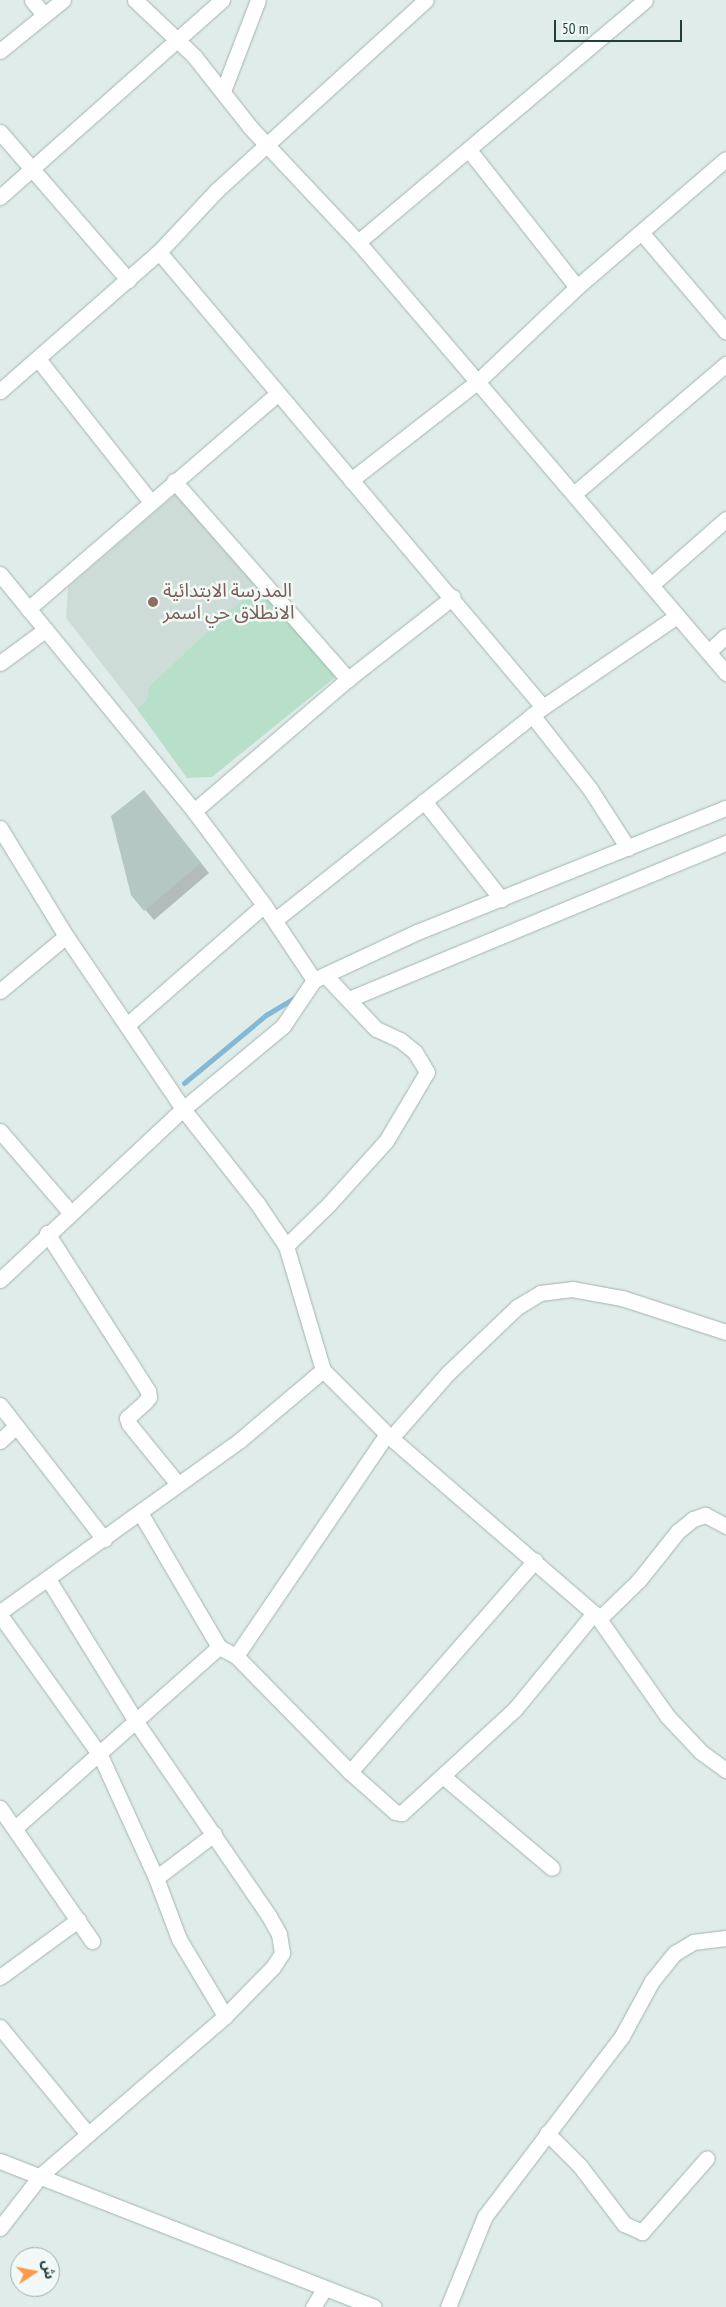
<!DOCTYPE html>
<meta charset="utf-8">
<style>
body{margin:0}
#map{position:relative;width:726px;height:2307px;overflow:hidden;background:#e0ece9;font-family:"PT Sans Narrow","Noto Sans Arabic",sans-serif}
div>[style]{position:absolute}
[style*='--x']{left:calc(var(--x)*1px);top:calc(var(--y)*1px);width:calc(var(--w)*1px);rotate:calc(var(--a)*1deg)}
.built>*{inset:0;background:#cedcd8}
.green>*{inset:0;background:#b7dfca}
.shadow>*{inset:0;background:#0003}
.stream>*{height:5px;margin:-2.5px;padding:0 2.5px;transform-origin:2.5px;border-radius:2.5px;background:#83b9d6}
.building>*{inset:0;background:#b5c7c3}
.roads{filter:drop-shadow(0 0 1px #a2b4b2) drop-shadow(0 0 1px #a2b4b2)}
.minor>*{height:15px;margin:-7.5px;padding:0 7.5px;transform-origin:7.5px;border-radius:7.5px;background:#fff}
.dots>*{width:14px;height:14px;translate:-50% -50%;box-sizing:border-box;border:2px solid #f1f8f6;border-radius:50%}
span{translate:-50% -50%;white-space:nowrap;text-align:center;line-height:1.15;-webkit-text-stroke:5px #f1f8f6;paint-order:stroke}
.education-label{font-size:19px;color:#785e54}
.left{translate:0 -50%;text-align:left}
.north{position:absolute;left:10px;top:2247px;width:50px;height:50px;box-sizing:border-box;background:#f1f8f6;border:1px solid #9daeac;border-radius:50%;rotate:79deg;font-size:14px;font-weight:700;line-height:20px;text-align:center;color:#1f3e3c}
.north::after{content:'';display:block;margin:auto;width:18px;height:22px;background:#fd9a4d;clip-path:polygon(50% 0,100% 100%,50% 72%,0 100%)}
.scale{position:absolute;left:554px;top:20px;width:128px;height:22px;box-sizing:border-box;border:2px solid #1f3e3c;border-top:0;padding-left:6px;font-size:15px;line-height:18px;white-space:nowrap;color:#1f3e3c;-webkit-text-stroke:4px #f1f8f6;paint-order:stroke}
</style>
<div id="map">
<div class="built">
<i style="clip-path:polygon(178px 492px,259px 584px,149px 686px,147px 699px,137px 709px,66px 618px,68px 587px)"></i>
</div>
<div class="green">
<i style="clip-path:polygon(259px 584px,338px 675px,212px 777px,187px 778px,137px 709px,147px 699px,149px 686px)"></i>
</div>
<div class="shadow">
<i style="clip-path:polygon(144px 792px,209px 873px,154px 920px,132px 894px)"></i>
</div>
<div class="stream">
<i style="--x:184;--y:1083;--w:107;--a:-39.7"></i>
<i style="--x:266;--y:1015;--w:35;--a:-31"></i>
</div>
<div class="building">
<i style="clip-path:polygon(144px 790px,201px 863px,144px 911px,131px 895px,111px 816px)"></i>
</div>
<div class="roads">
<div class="minor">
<i style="--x:32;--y:0;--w:19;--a:51"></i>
<i style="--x:135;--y:0;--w:81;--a:43.5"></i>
<i style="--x:194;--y:56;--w:90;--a:51.7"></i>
<i style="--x:250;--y:127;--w:158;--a:46.8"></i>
<i style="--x:358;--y:242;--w:567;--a:49.51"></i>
<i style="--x:0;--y:51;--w:81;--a:-39"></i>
<i style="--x:223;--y:91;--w:97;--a:-69"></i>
<i style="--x:0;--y:132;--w:196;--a:49.1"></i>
<i style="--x:469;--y:150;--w:174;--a:51.8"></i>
<i style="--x:0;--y:197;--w:297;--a:-41.6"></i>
<i style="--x:641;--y:232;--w:131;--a:49.6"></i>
<i style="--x:358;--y:242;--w:375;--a:-40.1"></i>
<i style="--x:159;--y:252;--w:595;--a:49.84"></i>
<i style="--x:38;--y:359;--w:181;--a:51.7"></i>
<i style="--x:0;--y:391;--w:211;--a:-41.2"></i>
<i style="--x:159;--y:252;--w:85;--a:-46.9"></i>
<i style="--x:217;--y:190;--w:282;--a:-42.3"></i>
<i style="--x:351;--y:480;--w:161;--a:-37.9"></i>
<i style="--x:478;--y:381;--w:137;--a:-43.5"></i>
<i style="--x:577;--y:287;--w:196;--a:-40.7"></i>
<i style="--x:174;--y:481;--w:264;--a:48.7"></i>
<i style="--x:575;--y:493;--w:199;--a:-40.5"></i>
<i style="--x:0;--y:574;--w:306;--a:50.7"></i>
<i style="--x:194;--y:811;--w:117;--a:53.3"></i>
<i style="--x:264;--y:905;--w:90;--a:56.3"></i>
<i style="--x:314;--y:980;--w:114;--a:-25"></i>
<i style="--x:417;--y:932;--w:333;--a:-21.9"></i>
<i style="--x:651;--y:585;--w:100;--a:-41.3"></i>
<i style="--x:28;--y:609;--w:329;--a:-40.8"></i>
<i style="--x:708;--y:652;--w:24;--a:-42"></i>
<i style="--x:0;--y:663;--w:56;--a:-36.3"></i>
<i style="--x:532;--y:715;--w:94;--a:51.9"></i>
<i style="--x:590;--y:789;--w:70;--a:57.2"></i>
<i style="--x:424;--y:801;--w:125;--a:51.8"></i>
<i style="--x:194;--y:811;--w:203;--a:-40.6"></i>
<i style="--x:348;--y:679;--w:133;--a:-38"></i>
<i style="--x:0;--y:828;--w:127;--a:58.6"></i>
<i style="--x:66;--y:936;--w:209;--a:55.9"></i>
<i style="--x:183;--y:1109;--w:120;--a:51.8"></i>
<i style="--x:257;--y:1203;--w:52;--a:56"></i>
<i style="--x:286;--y:1246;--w:129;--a:73.4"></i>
<i style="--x:323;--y:1370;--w:96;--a:45"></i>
<i style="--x:391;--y:1438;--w:268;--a:40.8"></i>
<i style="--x:594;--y:1613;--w:124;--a:129.5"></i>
<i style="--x:515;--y:1709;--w:154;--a:137.4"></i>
<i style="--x:402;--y:1813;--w:7;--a:-172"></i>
<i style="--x:395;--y:1812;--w:60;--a:-138.4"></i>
<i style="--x:350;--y:1772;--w:163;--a:-134.5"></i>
<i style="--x:236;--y:1656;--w:19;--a:-152"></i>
<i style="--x:219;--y:1647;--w:154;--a:-120.4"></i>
<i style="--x:275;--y:920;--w:342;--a:-38.5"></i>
<i style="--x:543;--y:707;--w:162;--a:-34.2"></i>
<i style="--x:0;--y:991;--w:86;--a:-39.8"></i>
<i style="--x:349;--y:999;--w:408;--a:-22.5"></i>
<i style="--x:127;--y:1025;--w:182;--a:-41.2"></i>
<i style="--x:0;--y:1131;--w:107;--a:49.2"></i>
<i style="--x:47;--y:1233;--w:188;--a:57.4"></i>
<i style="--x:148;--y:1391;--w:6;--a:81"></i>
<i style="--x:149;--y:1397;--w:6;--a:129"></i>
<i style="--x:145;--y:1402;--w:24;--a:138"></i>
<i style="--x:127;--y:1418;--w:6;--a:72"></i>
<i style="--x:129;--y:1424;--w:77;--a:50.8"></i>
<i style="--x:286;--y:1246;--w:60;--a:-44.3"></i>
<i style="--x:329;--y:1204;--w:85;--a:-47.9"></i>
<i style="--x:386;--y:1141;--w:80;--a:-59.3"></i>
<i style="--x:427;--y:1072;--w:23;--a:-121"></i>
<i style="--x:415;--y:1052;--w:19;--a:-141"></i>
<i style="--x:400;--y:1040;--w:26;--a:-155"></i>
<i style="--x:376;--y:1029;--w:74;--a:-133.4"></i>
<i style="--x:0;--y:1280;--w:250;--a:-43.1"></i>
<i style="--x:183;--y:1109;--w:130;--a:-39.7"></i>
<i style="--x:283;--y:1026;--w:55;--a:-56"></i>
<i style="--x:0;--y:1405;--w:170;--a:52.2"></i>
<i style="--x:391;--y:1438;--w:86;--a:-48.8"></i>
<i style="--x:448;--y:1373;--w:95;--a:-43.7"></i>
<i style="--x:517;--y:1307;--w:27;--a:-31"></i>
<i style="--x:540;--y:1293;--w:32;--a:-7"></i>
<i style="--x:572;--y:1289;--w:51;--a:10.2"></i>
<i style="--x:622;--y:1298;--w:109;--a:18.1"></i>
<i style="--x:0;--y:1441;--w:22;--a:-43"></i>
<i style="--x:726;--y:1526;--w:24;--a:-152"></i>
<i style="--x:705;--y:1515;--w:13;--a:162"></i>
<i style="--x:693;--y:1519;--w:19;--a:141"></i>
<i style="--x:678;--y:1531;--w:63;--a:128.5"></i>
<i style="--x:639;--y:1580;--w:56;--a:135.7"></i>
<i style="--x:599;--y:1619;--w:120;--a:54.9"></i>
<i style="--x:668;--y:1717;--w:48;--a:46.7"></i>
<i style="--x:701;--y:1752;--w:31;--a:36"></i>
<i style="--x:0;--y:1612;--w:295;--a:-35.6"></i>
<i style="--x:240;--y:1440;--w:109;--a:-40.1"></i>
<i style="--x:0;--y:1615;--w:172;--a:54.5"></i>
<i style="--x:100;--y:1755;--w:135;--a:65.5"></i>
<i style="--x:156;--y:1878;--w:65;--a:69.3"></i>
<i style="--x:179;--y:1939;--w:90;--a:59.1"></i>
<i style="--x:236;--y:1656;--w:268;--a:-55.8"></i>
<i style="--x:350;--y:1772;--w:281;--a:-48.8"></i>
<i style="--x:444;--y:1777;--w:141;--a:40.1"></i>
<i style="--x:0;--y:1808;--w:162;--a:55.3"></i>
<i style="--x:15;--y:1828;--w:273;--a:-41.6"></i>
<i style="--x:156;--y:1878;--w:73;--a:-37.2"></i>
<i style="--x:0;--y:1977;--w:97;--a:-36.2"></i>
<i style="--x:0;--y:2027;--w:137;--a:50.6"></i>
<i style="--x:547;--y:2133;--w:47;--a:45"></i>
<i style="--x:580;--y:2166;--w:73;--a:52.8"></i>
<i style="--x:624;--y:2224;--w:20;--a:24"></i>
<i style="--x:642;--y:2232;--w:98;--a:-48.7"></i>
<i style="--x:0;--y:2161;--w:401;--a:21.3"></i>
<i style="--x:0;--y:2228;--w:67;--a:-52.3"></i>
<i style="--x:41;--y:2175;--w:243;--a:-40.8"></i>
<i style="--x:225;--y:2016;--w:69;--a:-45.6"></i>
<i style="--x:273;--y:1967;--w:17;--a:-57"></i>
<i style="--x:282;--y:1953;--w:19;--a:-99"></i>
<i style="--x:279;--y:1934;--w:21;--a:-119"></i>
<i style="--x:269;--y:1916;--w:234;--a:-124.4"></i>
<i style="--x:137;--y:1723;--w:169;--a:-121.7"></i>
<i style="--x:313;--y:2307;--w:22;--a:-58"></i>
<i style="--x:448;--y:2307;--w:98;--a:-67.9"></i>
<i style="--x:485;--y:2216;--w:226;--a:-52.7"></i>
<i style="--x:622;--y:2036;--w:63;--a:-61.4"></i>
<i style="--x:652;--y:1981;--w:36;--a:-51"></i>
<i style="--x:675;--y:1953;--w:21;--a:-31"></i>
<i style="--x:693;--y:1942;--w:33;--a:-7"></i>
</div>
</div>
<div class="dots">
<i style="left:153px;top:602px;background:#8d6e63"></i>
</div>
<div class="education-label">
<span class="left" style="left:163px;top:602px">المدرسة الابتدائية<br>الانطلاق حي اسمر</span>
</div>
<div class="north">ش</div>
<div class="scale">50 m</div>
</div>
